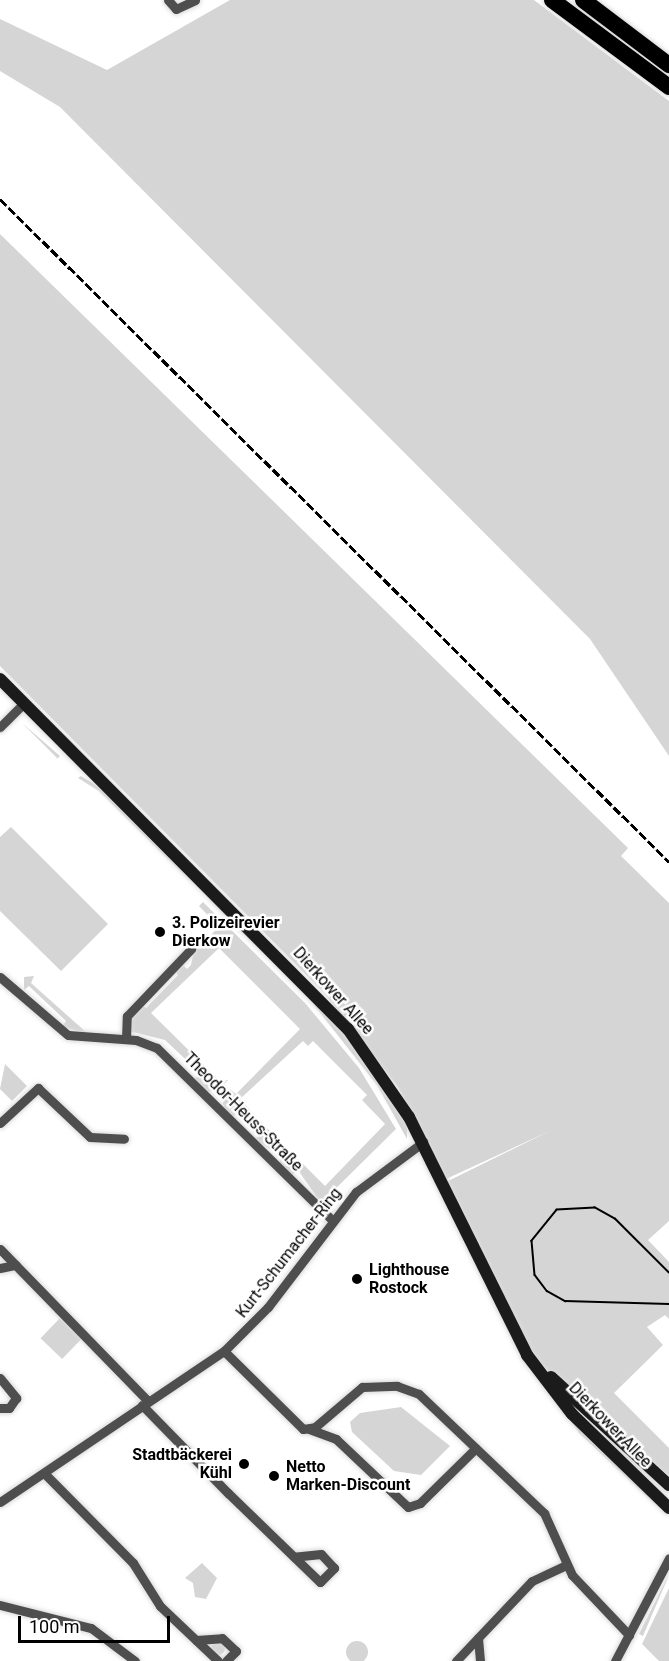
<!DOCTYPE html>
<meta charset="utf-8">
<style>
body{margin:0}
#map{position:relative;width:669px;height:1661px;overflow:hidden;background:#fff;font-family:Roboto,sans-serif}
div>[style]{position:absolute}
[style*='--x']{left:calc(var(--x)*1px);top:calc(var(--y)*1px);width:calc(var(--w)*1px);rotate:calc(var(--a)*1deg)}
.green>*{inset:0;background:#d5d5d5;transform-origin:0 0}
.round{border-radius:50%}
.roads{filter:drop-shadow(0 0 2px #dbdbdb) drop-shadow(0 0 2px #dbdbdb)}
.street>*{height:9px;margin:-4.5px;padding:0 4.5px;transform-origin:4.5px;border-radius:4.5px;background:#4e4e4e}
.secondary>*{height:12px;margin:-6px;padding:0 6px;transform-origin:6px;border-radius:6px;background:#1b1b1b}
.highway>*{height:16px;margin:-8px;padding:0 8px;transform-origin:8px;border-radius:8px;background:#000}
.tram>*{height:1.5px;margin:-0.75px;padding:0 0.75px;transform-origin:0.75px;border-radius:0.75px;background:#000}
.rail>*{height:3px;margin-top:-1.5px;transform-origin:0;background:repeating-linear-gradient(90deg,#000 0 9px,transparent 0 12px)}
.dots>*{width:16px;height:16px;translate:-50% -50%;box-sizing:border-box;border:3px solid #fff;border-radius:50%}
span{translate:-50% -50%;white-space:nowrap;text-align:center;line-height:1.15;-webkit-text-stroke:5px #fff;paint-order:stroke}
.poi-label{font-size:16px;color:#000;font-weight:700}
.left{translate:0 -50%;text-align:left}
.right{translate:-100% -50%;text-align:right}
.street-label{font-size:16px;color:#000}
.scale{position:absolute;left:18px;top:1616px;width:152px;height:27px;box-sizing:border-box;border:3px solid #000;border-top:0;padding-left:8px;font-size:18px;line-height:21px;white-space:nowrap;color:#000;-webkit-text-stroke:4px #fff;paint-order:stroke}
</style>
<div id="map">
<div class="green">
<i style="clip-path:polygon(230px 0,534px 0,669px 101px,669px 756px,590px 639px,60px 107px,0 71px,0 19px,107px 70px)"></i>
<i style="clip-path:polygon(0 234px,628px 848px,621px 856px,669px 903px,669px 1221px,648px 1240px,669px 1262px,669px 1319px,665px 1315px,647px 1327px,663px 1345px,614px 1393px,669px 1448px,669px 1476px,533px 1357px,442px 1184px,552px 1130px,446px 1179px,398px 1087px,325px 994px,0 666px)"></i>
<i style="clip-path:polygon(22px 723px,60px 756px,58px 758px,58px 759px)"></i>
<i style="clip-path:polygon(81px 776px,101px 788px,195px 886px,99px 791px,78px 778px)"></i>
<i style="clip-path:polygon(11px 827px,108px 924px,61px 971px,0 911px,0 837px)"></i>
<i style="clip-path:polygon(204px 895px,313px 998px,352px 1044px,407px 1125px,407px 1139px,377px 1085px,310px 1000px)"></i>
<i style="clip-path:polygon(203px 902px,305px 1003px,359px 1068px,396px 1129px,321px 1203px,298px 1170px,292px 1175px,280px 1163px,280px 1155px,287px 1148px,325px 1186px,385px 1124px,362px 1100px,367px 1095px,313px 1041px,308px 1046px,303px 1041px,240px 1099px,281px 1143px,273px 1151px,255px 1139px,261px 1134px,239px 1111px,233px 1117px,224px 1108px,222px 1099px,230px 1089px,236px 1094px,300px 1029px,219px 948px,151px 1013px,220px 1081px,228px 1080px,219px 1090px,207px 1092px,195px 1079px,200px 1073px,165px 1040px,129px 1031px,128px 1019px,141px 1004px,146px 1008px,178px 975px,174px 970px,182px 964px,187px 969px,191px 965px,194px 951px,219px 927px,199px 906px)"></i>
<i style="clip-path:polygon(34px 976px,31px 983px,87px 1033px,62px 1027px,66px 1021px,29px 986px,24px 990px,24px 977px)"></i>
<i style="clip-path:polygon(5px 1064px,27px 1086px,12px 1101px,0 1089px)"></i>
<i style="left:60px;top:1318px;width:30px;height:28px;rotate:44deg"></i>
<i style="clip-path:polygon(401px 1407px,450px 1446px,421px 1475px,394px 1471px,352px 1432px,350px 1422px,360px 1413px)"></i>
<i style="clip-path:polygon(562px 1408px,583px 1431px,661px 1510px,579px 1433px)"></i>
<i style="clip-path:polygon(202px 1563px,217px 1578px,206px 1599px,195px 1597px,193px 1583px,185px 1578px)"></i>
<i style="clip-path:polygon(669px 1575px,643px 1636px,639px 1634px,666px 1580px)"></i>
<i style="clip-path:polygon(669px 1588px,669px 1661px,659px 1661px,642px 1644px)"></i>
<i class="round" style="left:346px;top:1641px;width:22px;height:22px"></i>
<i class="round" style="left:211px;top:1641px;width:14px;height:14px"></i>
</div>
<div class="roads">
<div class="street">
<i style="--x:168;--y:0;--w:12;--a:48"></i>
<i style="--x:176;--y:9;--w:21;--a:-25"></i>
<i style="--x:0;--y:727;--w:34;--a:-45"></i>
<i style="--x:0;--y:977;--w:89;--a:40.5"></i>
<i style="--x:68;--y:1035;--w:68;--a:4.2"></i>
<i style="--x:136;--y:1040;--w:22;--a:21"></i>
<i style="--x:157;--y:1048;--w:245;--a:44.5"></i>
<i style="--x:126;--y:1039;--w:23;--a:-88"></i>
<i style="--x:127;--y:1016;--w:93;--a:-46.3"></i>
<i style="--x:0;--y:1123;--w:52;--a:-42.6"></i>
<i style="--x:38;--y:1088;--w:71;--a:43.3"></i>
<i style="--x:90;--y:1137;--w:34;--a:3"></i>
<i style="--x:0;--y:1249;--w:212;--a:45.8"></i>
<i style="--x:0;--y:1268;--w:16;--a:-11"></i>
<i style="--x:224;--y:1351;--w:111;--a:44.6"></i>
<i style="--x:303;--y:1429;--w:12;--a:-9"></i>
<i style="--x:315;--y:1427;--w:62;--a:-40.4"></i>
<i style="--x:362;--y:1387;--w:35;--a:-2"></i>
<i style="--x:397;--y:1386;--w:23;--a:20"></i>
<i style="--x:419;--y:1394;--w:173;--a:43.6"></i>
<i style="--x:544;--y:1513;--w:68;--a:65.7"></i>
<i style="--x:572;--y:1575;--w:83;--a:46.5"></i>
<i style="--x:0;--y:1378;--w:26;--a:51"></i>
<i style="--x:16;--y:1398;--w:12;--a:125"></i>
<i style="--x:9;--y:1408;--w:9;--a:180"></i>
<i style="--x:142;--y:1405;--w:123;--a:45.7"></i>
<i style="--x:228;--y:1493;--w:128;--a:44.1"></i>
<i style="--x:320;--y:1582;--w:20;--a:-45"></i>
<i style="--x:334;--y:1568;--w:19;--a:-133"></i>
<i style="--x:321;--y:1554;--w:27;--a:174"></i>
<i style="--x:309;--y:1429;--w:29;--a:20"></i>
<i style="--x:336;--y:1439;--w:99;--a:43.4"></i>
<i style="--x:408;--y:1507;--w:13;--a:-18"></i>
<i style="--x:420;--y:1503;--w:78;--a:-44.5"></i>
<i style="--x:44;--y:1473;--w:127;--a:45.3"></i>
<i style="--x:133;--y:1563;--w:51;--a:57.9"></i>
<i style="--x:160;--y:1606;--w:80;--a:43.5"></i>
<i style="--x:0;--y:1502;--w:270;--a:-34"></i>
<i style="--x:224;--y:1351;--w:62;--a:-45"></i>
<i style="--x:268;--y:1307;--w:145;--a:-52.6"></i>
<i style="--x:356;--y:1192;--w:84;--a:-36.7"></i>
<i style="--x:0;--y:1605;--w:94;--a:14.2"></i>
<i style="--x:91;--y:1628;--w:55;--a:36.9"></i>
<i style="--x:478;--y:1638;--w:23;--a:85"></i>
<i style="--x:196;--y:1640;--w:26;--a:-4"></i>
<i style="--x:222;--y:1638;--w:19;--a:43"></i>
<i style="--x:236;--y:1651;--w:14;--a:135"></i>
<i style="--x:456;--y:1661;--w:110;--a:-46.5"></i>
<i style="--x:532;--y:1581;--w:38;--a:-25"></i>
<i style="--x:615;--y:1661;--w:116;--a:-62.3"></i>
</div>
<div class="secondary">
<i style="--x:0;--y:679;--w:494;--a:45.2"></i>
<i style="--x:348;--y:1029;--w:107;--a:55.3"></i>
<i style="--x:409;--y:1117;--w:266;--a:63.6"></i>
<i style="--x:527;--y:1355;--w:74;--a:52.7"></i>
<i style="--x:572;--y:1414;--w:135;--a:44.1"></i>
<i style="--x:551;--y:1377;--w:160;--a:42.5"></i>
</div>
<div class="highway">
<i style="--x:552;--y:0;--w:146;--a:36.6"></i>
<i style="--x:583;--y:0;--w:108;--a:37.1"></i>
</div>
</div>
<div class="tram">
<i style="--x:669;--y:1273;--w:76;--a:-135"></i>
<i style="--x:615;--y:1219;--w:23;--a:-151"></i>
<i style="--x:595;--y:1208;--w:38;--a:177"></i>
<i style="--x:557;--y:1210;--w:40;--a:129"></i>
<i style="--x:532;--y:1241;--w:34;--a:85"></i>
<i style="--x:535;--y:1275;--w:20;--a:53"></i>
<i style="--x:547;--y:1291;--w:21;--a:29"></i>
<i style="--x:565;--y:1301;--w:104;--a:1.7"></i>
</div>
<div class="rail">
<i style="--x:0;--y:199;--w:942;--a:44.74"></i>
</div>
<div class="dots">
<i style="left:160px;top:932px;background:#000"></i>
<i style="left:357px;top:1279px;background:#000"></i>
<i style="left:244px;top:1464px;background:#000"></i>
<i style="left:274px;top:1476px;background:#000"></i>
</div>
<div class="poi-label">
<span class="left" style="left:172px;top:932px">3. Polizeirevier<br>Dierkow</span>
<span class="left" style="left:369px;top:1279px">Lighthouse<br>Rostock</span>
<span class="right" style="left:232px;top:1464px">Stadtbäckerei<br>Kühl</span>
<span class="left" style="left:286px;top:1476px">Netto<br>Marken-Discount</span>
</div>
<div class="street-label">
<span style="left:333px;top:991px;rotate:48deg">Dierkower Allee</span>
<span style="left:243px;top:1112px;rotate:45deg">Theodor-Heuss-Straße</span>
<span style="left:289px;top:1253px;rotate:-52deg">Kurt-Schumacher-Ring</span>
<span style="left:610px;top:1425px;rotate:46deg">Dierkower Allee</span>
</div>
<div class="scale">100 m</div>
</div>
